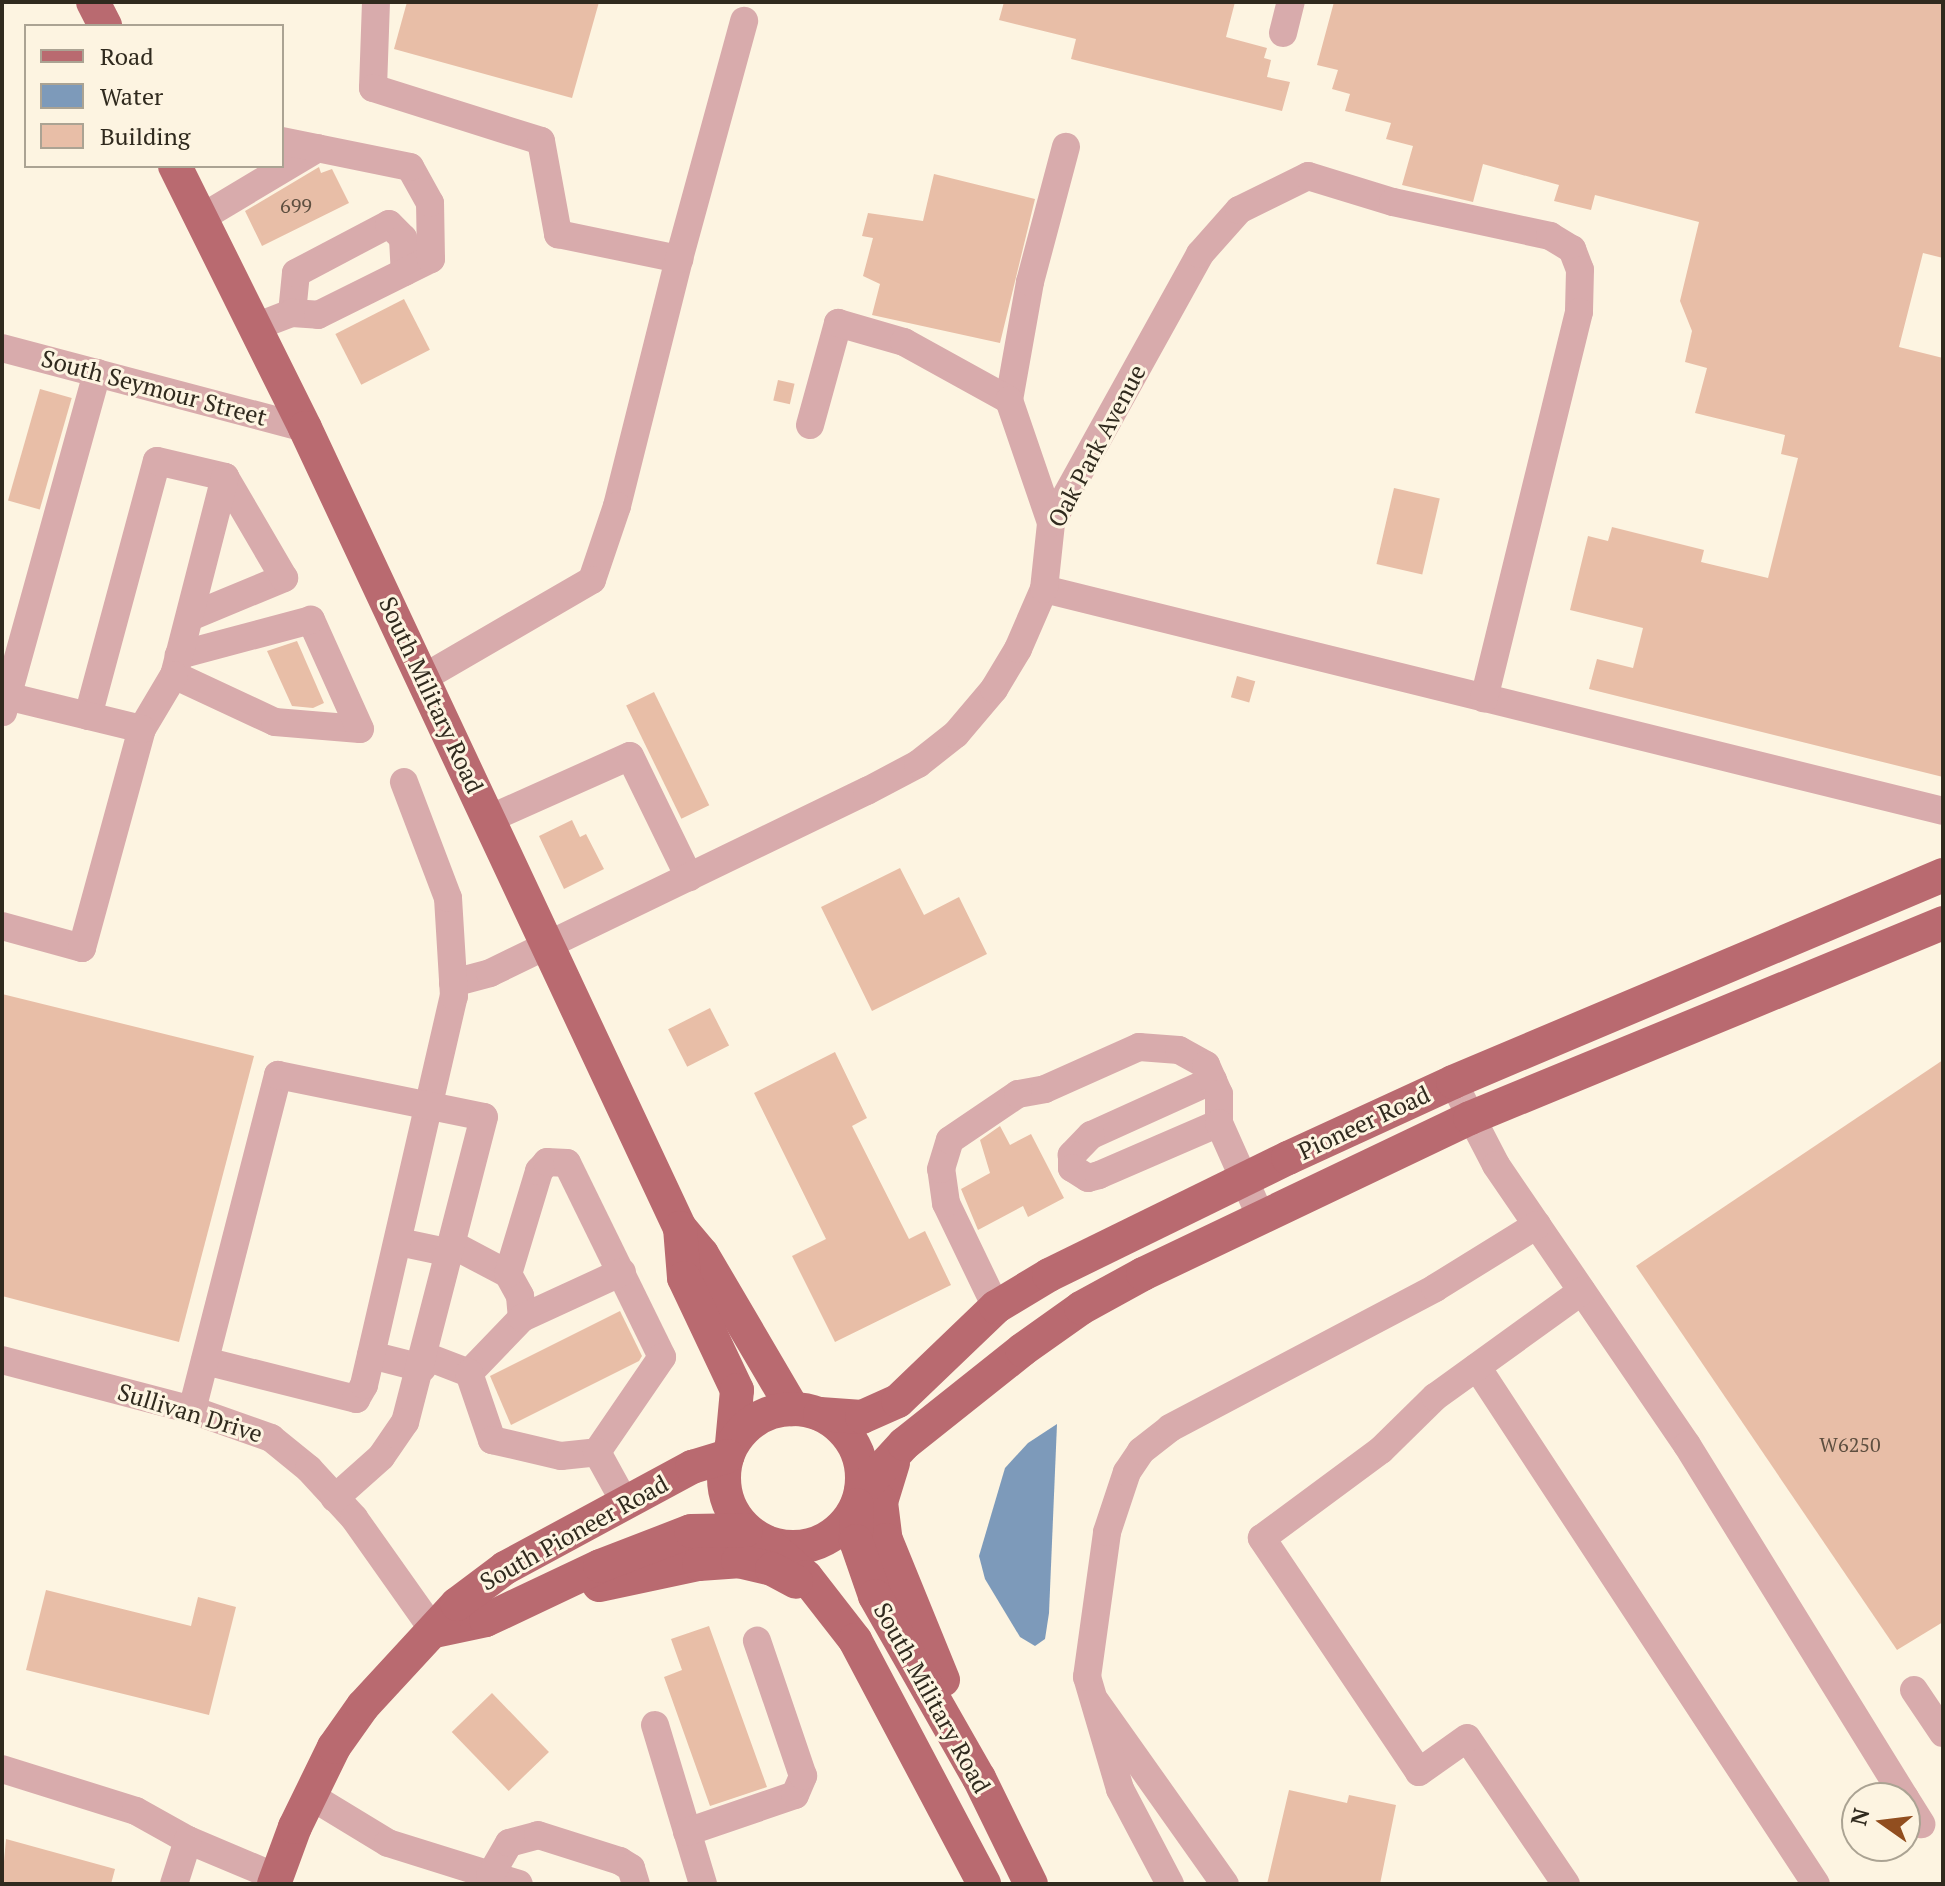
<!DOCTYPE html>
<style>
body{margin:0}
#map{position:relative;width:1945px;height:1886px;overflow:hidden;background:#fdf4e1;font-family:"PT Serif",serif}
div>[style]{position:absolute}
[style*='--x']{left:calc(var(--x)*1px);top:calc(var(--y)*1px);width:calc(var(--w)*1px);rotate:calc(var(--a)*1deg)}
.water>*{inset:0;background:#7d9aba}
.building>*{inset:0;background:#e8bea7;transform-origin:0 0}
.minor>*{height:28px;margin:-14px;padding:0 14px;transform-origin:14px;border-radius:14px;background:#d8abac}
.major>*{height:34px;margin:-17px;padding:0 17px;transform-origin:17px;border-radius:17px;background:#b96a70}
.major>.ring{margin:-17px;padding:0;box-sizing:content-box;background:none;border:34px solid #b96a70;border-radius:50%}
span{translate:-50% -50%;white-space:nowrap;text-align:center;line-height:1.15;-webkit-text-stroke:6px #fdf4e1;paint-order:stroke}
.number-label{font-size:20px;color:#5e4f40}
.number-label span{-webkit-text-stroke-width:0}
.street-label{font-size:24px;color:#302a1e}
.frame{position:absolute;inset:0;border:4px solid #302a1e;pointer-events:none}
.legend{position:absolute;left:24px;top:24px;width:260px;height:144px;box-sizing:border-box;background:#fdf4e1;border:2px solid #aba393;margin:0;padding:10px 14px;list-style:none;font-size:24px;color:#302a1e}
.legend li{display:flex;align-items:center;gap:16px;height:40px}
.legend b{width:40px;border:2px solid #aba393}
.north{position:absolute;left:1841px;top:1782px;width:80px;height:80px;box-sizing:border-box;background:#fdf4e1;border:2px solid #aba393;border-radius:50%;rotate:284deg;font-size:22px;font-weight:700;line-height:32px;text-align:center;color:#302a1e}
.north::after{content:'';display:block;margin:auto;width:28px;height:36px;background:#914e1f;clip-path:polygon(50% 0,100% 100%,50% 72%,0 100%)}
</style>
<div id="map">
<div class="water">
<i style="clip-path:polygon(1057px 1424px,1049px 1613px,1045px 1639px,1035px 1646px,1020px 1637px,985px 1579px,979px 1556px,1005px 1468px,1028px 1443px)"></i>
</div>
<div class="building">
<i style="clip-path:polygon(407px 2px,599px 2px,572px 98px,394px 49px)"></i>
<i style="clip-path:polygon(1004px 2px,1235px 2px,1226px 37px,1267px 48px,1264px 58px,1271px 60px,1267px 77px,1290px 82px,1282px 111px,1071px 59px,1076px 39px,999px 20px)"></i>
<i style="clip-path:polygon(1334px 2px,1943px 2px,1943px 258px,1923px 253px,1899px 347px,1943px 358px,1943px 777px,1589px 689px,1597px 659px,1633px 668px,1643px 628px,1570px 610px,1588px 536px,1608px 541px,1612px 527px,1704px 550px,1701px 562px,1768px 578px,1798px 458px,1781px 454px,1785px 435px,1695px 413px,1707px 368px,1685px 362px,1692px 331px,1680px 301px,1699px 222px,1595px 195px,1591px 210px,1554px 201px,1559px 185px,1483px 164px,1473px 202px,1402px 185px,1413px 146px,1386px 139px,1391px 123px,1345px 111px,1350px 94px,1332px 89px,1338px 70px,1317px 65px)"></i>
<i style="clip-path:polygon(319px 167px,321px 173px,332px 169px,349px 203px,262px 246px,245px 211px)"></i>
<i style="clip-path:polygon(934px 174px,1035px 199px,1000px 343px,872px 315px,880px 284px,863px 276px,873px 238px,862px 236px,868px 213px,923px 221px)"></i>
<i style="left:404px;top:299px;width:57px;height:77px;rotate:63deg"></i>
<i style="left:778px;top:380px;width:17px;height:21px;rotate:13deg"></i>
<i style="left:40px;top:389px;width:33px;height:116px;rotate:16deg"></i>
<i style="left:1394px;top:488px;width:47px;height:78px;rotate:13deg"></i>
<i style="clip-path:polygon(297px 641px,324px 703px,313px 708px,292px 706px,267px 651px)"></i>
<i style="left:1237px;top:676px;width:19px;height:22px;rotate:16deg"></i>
<i style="left:654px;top:692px;width:126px;height:31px;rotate:64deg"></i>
<i style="clip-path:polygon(572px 820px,580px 837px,586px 834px,604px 869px,564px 889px,539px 836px)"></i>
<i style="clip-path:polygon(900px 868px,924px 915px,959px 897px,987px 954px,872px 1011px,821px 907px)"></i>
<i style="clip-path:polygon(2px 994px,254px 1056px,179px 1342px,2px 1296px)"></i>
<i style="left:710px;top:1008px;width:42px;height:47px;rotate:63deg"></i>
<i style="clip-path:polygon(835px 1052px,867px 1118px,852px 1126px,909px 1239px,925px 1231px,951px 1285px,835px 1342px,792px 1256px,826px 1239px,754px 1093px)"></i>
<i style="clip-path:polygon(1943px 1060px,1943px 1622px,1897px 1650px,1636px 1266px)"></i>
<i style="clip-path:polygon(1000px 1126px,1010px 1145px,1031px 1134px,1064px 1198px,1028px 1217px,1023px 1206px,978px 1230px,961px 1189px,990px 1173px,980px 1140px)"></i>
<i style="clip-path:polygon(620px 1311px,642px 1356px,639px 1361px,511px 1425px,490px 1376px)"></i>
<i style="clip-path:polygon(46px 1590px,191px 1626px,198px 1597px,236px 1607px,209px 1715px,26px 1670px)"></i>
<i style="clip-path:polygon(709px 1626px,767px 1787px,710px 1806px,664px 1677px,682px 1670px,671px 1639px)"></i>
<i style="left:492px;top:1693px;width:82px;height:56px;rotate:46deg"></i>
<i style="clip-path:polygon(1289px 1790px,1347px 1803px,1349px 1795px,1396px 1805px,1380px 1884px,1267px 1884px)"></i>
<i style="clip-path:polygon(6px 1839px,115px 1869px,111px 1884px,2px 1884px)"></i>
</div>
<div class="minor">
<i style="--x:376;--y:2;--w:86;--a:92"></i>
<i style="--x:373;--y:88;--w:176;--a:17.5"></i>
<i style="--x:541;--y:141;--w:95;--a:79.6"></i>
<i style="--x:558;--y:234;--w:124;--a:11.7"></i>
<i style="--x:679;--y:259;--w:255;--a:104.1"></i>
<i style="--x:617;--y:506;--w:78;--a:108.7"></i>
<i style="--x:592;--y:580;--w:195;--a:149.9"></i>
<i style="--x:1283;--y:33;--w:32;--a:-76"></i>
<i style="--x:201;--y:218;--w:136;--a:-30.9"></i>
<i style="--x:679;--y:259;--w:247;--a:-74.7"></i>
<i style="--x:292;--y:313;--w:40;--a:-84.3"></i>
<i style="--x:296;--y:273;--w:105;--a:-27.8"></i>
<i style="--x:389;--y:224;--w:20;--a:45"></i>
<i style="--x:403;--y:238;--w:34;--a:87"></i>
<i style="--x:255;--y:327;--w:40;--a:-21"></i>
<i style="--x:292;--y:313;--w:26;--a:4"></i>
<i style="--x:318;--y:315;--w:126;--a:-26.4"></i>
<i style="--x:431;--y:259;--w:56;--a:-91"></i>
<i style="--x:430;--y:203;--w:41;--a:-119.1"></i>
<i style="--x:410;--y:167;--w:131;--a:-168.5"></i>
<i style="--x:2;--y:348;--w:313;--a:14.8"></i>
<i style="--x:1009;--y:400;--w:120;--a:-79.9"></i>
<i style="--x:1030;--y:282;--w:140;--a:-75.1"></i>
<i style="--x:810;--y:425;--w:106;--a:-74.6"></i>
<i style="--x:838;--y:323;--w:69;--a:16.1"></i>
<i style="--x:904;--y:342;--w:120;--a:28.9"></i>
<i style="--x:1009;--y:400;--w:130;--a:71.1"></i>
<i style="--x:1044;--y:589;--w:926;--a:13.87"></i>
<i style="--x:190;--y:617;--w:102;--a:-22.5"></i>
<i style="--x:284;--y:578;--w:117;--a:-120.3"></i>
<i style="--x:174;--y:675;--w:111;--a:25"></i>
<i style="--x:275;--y:722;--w:85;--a:4.7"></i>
<i style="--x:360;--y:729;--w:120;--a:-114.2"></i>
<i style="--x:311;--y:620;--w:137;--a:165.1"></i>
<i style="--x:3;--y:712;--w:352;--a:-74.5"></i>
<i style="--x:88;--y:716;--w:264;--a:-74.9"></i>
<i style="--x:157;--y:461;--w:70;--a:13.2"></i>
<i style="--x:225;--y:477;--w:204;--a:104.4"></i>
<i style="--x:174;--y:675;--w:63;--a:120.7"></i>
<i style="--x:489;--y:819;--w:154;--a:-24.1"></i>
<i style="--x:630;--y:756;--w:135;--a:64"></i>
<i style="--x:2;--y:926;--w:83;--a:15.4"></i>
<i style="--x:82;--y:948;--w:227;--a:-74.7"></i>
<i style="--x:142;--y:729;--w:139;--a:-166.3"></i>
<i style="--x:453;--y:983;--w:38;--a:-15"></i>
<i style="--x:490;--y:973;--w:419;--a:-25.8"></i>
<i style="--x:867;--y:791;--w:58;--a:-27.9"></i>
<i style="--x:918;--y:764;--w:48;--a:-38.3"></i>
<i style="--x:956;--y:734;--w:59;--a:-49.8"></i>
<i style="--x:994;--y:689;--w:47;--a:-59"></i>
<i style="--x:1018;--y:649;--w:65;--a:-66.6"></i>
<i style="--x:1044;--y:589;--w:66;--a:-83.9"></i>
<i style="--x:1051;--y:523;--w:308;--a:-61"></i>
<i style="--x:1200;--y:254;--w:59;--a:-48.4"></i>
<i style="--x:1239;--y:210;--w:77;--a:-26.2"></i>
<i style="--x:1308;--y:176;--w:89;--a:17"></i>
<i style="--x:1393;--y:202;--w:161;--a:12.2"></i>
<i style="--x:1550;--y:236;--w:26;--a:31"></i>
<i style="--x:1572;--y:249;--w:22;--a:69"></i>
<i style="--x:1580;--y:270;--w:42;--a:91.4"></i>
<i style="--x:1579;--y:312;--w:398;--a:103.8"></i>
<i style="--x:1213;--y:1080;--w:134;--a:155.7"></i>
<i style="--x:1091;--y:1135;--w:28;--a:134"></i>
<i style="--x:1072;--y:1155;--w:13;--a:90"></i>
<i style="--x:1072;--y:1168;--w:19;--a:32"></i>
<i style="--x:1088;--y:1178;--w:11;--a:-15"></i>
<i style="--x:1099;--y:1175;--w:131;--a:-23.4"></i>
<i style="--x:1453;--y:1082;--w:93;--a:62.6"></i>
<i style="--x:1496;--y:1165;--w:339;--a:55.7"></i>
<i style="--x:1687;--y:1445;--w:415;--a:58.3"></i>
<i style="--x:399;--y:1242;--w:53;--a:11.9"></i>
<i style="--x:453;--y:1245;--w:62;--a:27.8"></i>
<i style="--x:508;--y:1274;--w:25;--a:61"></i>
<i style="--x:520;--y:1296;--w:22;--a:85"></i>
<i style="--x:522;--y:1318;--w:76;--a:133.9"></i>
<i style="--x:508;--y:1274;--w:108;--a:-73.2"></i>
<i style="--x:539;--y:1171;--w:12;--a:-48"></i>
<i style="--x:547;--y:1162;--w:20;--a:3"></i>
<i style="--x:567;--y:1163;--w:216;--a:63.9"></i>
<i style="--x:662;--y:1357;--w:115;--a:124.4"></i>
<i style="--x:996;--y:1307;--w:115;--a:-115.7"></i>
<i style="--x:946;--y:1203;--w:34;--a:-98"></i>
<i style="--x:941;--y:1169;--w:30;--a:-73"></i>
<i style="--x:950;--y:1140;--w:82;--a:-34.1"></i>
<i style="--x:1018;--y:1094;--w:27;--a:-10"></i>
<i style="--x:1045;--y:1089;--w:103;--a:-24.1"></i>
<i style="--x:1139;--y:1047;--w:40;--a:4.3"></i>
<i style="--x:1179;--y:1050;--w:31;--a:29"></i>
<i style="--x:1206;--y:1065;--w:32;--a:66"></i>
<i style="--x:1219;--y:1094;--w:29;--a:90"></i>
<i style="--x:1219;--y:1123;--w:101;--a:66"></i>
<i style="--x:522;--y:1318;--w:110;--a:-24.7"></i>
<i style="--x:371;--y:1355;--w:53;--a:14.3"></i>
<i style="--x:425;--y:1356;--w:47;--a:21.1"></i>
<i style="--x:469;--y:1373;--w:71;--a:71.1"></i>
<i style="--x:492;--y:1440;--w:71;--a:13.1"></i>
<i style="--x:561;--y:1456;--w:36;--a:-6"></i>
<i style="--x:597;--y:1452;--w:58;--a:61.2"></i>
<i style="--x:2;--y:1360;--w:196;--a:14.7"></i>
<i style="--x:192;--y:1410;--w:84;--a:19.5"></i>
<i style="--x:271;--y:1438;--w:49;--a:39.2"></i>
<i style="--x:309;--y:1469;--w:67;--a:47.4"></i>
<i style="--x:354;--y:1518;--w:138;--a:54.7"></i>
<i style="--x:205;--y:1361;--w:156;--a:14.1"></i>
<i style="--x:356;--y:1399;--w:16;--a:-60"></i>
<i style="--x:364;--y:1385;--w:399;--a:-77"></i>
<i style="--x:454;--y:996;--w:98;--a:-93.5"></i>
<i style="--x:448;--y:898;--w:124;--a:-110.8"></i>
<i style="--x:1477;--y:1367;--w:618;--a:56.75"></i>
<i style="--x:192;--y:1410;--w:346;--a:-75.6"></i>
<i style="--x:278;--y:1075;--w:210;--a:11.5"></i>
<i style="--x:484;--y:1117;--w:315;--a:104.5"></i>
<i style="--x:405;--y:1422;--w:42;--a:124.4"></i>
<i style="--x:381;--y:1457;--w:62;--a:138.3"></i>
<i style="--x:1914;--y:1690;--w:52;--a:56"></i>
<i style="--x:1096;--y:1702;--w:223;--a:54.7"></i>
<i style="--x:655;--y:1725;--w:166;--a:73.2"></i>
<i style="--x:2;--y:1769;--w:140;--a:17.4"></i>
<i style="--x:136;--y:1811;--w:60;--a:29.1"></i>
<i style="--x:188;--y:1840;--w:95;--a:22.8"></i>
<i style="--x:309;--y:1795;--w:92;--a:31.3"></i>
<i style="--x:388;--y:1843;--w:137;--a:17.4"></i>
<i style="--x:1905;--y:1798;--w:31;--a:58"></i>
<i style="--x:687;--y:1832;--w:114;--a:-18.9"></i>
<i style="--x:795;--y:1795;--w:21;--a:-67"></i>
<i style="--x:803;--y:1776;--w:143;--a:-108.8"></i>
<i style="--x:490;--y:1876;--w:38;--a:-60"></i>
<i style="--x:509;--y:1843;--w:30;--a:-15"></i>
<i style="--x:538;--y:1835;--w:86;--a:17.6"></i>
<i style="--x:620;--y:1861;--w:13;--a:32"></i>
<i style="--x:631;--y:1868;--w:17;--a:73"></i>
<i style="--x:174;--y:1884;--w:46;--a:-72.3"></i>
<i style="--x:1170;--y:1884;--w:107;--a:-117.8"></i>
<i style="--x:1120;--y:1789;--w:117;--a:-106.4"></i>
<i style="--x:1087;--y:1677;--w:146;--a:-82.1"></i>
<i style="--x:1107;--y:1532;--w:63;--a:-71.6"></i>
<i style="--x:1127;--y:1472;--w:25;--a:-56"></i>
<i style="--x:1141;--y:1451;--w:37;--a:-38"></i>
<i style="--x:1170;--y:1428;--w:300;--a:-27.8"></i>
<i style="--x:1435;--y:1288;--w:120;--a:-31.7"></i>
<i style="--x:1566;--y:1884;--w:176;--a:-124.1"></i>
<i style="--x:1467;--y:1738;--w:59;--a:144.7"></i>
<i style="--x:1419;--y:1772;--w:282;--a:-123.9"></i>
<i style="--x:1262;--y:1538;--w:148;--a:-36.5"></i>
<i style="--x:1381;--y:1450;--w:76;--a:-44.5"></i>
<i style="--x:1435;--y:1397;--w:181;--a:-35.8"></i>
</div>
<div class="major">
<i style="--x:93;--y:2;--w:27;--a:63"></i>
<i style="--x:175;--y:166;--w:292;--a:63.6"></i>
<i style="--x:305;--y:428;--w:884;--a:64.89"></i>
<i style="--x:680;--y:1228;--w:34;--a:50"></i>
<i style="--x:702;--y:1254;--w:180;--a:59.6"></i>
<i style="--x:680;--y:1228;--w:50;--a:85.4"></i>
<i style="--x:684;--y:1278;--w:124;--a:64.7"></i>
<i style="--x:737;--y:1390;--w:54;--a:95.3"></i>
<i class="ring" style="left:724px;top:1409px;width:104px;height:104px"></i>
<i style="--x:820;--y:1414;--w:42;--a:4.1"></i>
<i style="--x:862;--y:1417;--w:39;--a:-24"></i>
<i style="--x:898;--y:1401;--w:136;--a:-43.8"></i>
<i style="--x:996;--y:1307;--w:62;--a:-31.1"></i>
<i style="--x:1049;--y:1275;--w:266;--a:-26.1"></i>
<i style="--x:1288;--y:1158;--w:182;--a:-24.7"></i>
<i style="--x:1453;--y:1082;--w:532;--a:-22.9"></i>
<i style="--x:893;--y:1463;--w:41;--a:107.1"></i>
<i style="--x:881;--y:1502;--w:38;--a:83"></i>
<i style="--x:886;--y:1540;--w:151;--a:67.8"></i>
<i style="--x:861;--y:1491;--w:64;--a:-47.5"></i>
<i style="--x:904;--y:1444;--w:151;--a:-38.5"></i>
<i style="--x:1022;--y:1350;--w:72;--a:-35.4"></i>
<i style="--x:1081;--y:1308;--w:71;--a:-28.7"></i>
<i style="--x:1143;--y:1274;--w:362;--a:-25.5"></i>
<i style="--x:1470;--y:1118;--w:512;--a:-22.4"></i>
<i style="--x:857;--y:1505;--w:36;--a:92"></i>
<i style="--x:856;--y:1541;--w:58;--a:70.9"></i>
<i style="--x:875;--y:1596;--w:210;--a:60.3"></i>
<i style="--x:979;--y:1778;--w:118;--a:63.9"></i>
<i style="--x:766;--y:1542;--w:53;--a:41.2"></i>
<i style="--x:806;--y:1577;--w:80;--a:52.1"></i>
<i style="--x:855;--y:1640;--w:276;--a:62.1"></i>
<i style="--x:599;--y:1585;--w:102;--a:-11.9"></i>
<i style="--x:699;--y:1564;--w:39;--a:-4"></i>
<i style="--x:738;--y:1561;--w:35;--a:13"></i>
<i style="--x:772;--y:1569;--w:27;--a:28"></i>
<i style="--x:434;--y:1631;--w:53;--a:-11.9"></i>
<i style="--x:486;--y:1620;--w:126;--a:-25.3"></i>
<i style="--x:600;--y:1566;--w:97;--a:-21"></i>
<i style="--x:691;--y:1531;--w:55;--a:-1"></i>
<i style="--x:274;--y:1884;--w:61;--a:-69.8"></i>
<i style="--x:295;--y:1827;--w:89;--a:-64"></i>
<i style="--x:334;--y:1747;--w:50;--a:-54.7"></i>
<i style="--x:363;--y:1706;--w:139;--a:-47.3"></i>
<i style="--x:457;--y:1604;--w:60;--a:-36.9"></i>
<i style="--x:505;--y:1568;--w:213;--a:-28.4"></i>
<i style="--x:692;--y:1467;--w:37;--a:-17"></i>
</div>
<div class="number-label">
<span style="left:296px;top:205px">699</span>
<span style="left:1850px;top:1444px">W6250</span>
</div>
<div class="street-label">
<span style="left:154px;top:388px;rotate:15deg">South Seymour Street</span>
<span style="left:1097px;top:446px;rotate:-62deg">Oak Park Avenue</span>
<span style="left:431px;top:695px;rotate:65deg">South Military Road</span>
<span style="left:1364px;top:1123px;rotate:-25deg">Pioneer Road</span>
<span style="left:190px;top:1413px;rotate:17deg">Sullivan Drive</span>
<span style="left:574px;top:1533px;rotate:-29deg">South Pioneer Road</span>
<span style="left:932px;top:1698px;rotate:61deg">South Military Road</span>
</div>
<div class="frame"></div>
<ul class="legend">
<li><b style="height:10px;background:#b96a70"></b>Road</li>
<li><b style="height:22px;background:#7d9aba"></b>Water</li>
<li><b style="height:22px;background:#e8bea7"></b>Building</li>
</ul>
<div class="north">N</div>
</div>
